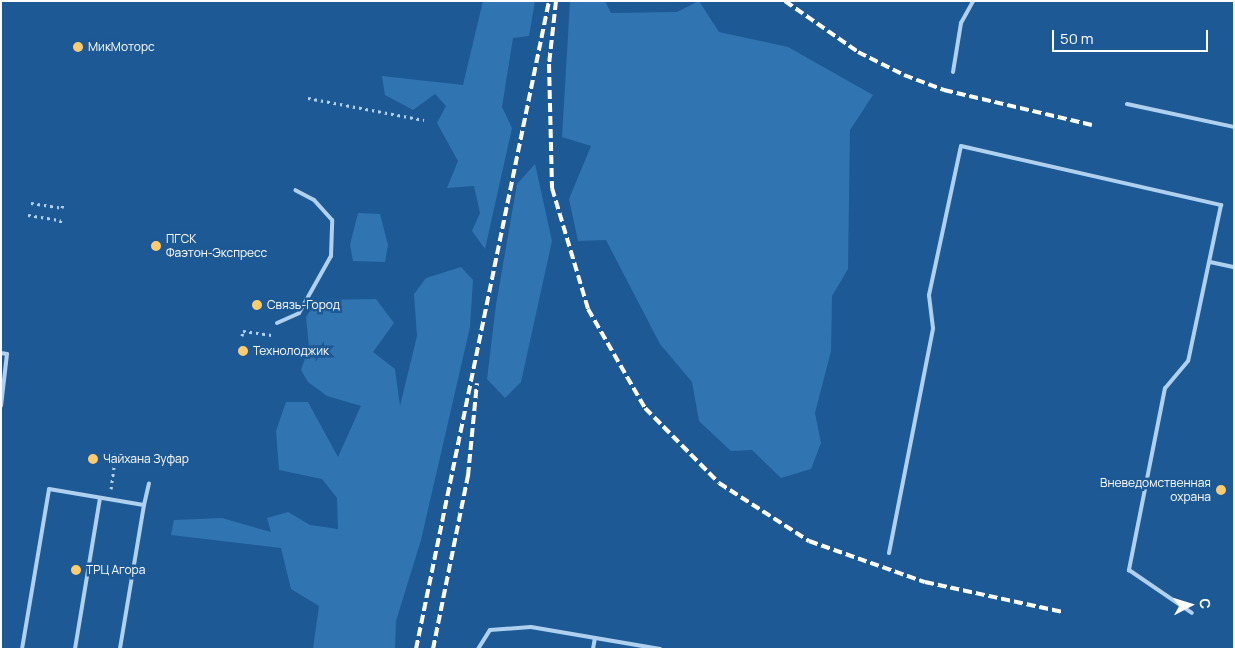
<!DOCTYPE html>
<meta charset="utf-8">
<style>
body{margin:0}
#map{position:relative;width:1235px;height:650px;overflow:hidden;background:#1d5995;font-family:Manrope,sans-serif}
div>[style]{position:absolute}
[style*='--x']{left:calc(var(--x)*1px);top:calc(var(--y)*1px);width:calc(var(--w)*1px);rotate:calc(var(--a)*1deg)}
.green>*{inset:0;background:#3174b2}
.path>*{height:3px;margin-top:-1.5px;transform-origin:0;background:repeating-linear-gradient(90deg,#afd1ef 0 2.5px,transparent 0 6.5px)}
.lane>*{height:4px;margin:-2px;padding:0 2px;transform-origin:2px;border-radius:2px;background:#afd1ef}
.rail>*{height:4px;margin-top:-2px;transform-origin:0;background:repeating-linear-gradient(90deg,#fff 0 9px,transparent 0 13px)}
.dots>*{width:14px;height:14px;translate:-50% -50%;box-sizing:border-box;border:2px solid #1d5995;border-radius:50%}
span{translate:-50% -50%;white-space:nowrap;text-align:center;line-height:1.15;-webkit-text-stroke:5px #1d5995;paint-order:stroke}
.poi-label{font-size:12px;color:#fff}
.left{translate:0 -50%;text-align:left}
.right{translate:-100% -50%;text-align:right}
.frame{position:absolute;inset:0;border:2px solid #fff;pointer-events:none}
.north{position:absolute;left:1165px;top:580px;width:50px;height:50px;-webkit-text-stroke:4px #1d5995;paint-order:stroke;rotate:85deg;font-size:14px;font-weight:700;line-height:20px;text-align:center;color:#fff}
.north::after{content:'';display:block;margin:auto;width:18px;height:22px;background:#fff;clip-path:polygon(50% 0,100% 100%,50% 72%,0 100%)}
.scale{position:absolute;left:1052px;top:30px;width:156px;height:22px;box-sizing:border-box;border:2px solid #fff;border-top:0;padding-left:6px;font-size:15px;line-height:18px;white-space:nowrap;color:#fff;-webkit-text-stroke:4px #1d5995;paint-order:stroke}
</style>
<div id="map">
<div class="green">
<i style="clip-path:polygon(483px 1px,535px 1px,529px 36px,513px 38px,502px 107px,512px 128px,485px 249px,472px 231px,480px 213px,474px 186px,447px 188px,458px 161px,437px 123px,446px 106px,435px 94px,413px 110px,385px 95px,382px 76px,463px 85px)"></i>
<i style="clip-path:polygon(570px 1px,605px 1px,611px 13px,677px 12px,699px 1px,719px 32px,788px 47px,873px 95px,850px 130px,848px 269px,832px 296px,831px 351px,815px 413px,821px 443px,811px 469px,781px 478px,752px 450px,731px 451px,699px 421px,692px 382px,660px 344px,606px 240px,578px 241px,569px 199px,591px 146px,562px 137px)"></i>
<i style="clip-path:polygon(535px 164px,552px 241px,521px 382px,505px 398px,487px 379px,496px 305px,517px 184px)"></i>
<i style="clip-path:polygon(358px 213px,380px 214px,388px 245px,385px 262px,353px 261px,350px 245px)"></i>
<i style="clip-path:polygon(461px 267px,473px 280px,470px 327px,421px 540px,396px 621px,395px 649px,313px 649px,319px 606px,291px 589px,281px 548px,171px 535px,174px 520px,222px 518px,271px 532px,267px 518px,288px 512px,310px 525px,338px 529px,337px 498px,322px 479px,279px 470px,276px 431px,286px 402px,308px 402px,338px 457px,361px 406px,327px 396px,308px 382px,301px 370px,309px 347px,306px 317px,317px 300px,376px 299px,394px 323px,373px 352px,395px 369px,400px 406px,417px 336px,414px 294px,426px 278px)"></i>
</div>
<div class="path">
<i style="--x:308;--y:98;--w:118;--a:10.7"></i>
<i style="--x:31;--y:203;--w:31;--a:9"></i>
<i style="--x:62;--y:208;--w:4;--a:-76"></i>
<i style="--x:28;--y:215;--w:33;--a:9"></i>
<i style="--x:61;--y:220;--w:4;--a:104"></i>
<i style="--x:242;--y:336;--w:5;--a:-79"></i>
<i style="--x:243;--y:331;--w:29;--a:8"></i>
<i style="--x:111;--y:489;--w:34;--a:-82"></i>
<i style="--x:116;--y:455;--w:5;--a:-169"></i>
</div>
<div class="lane">
<i style="--x:953;--y:72;--w:50;--a:-80.7"></i>
<i style="--x:961;--y:23;--w:25;--a:-61"></i>
<i style="--x:1127;--y:104;--w:109;--a:12.1"></i>
<i style="--x:1210;--y:262;--w:25;--a:12"></i>
<i style="--x:277;--y:323;--w:24;--a:-24"></i>
<i style="--x:299;--y:313;--w:65;--a:-60.7"></i>
<i style="--x:331;--y:256;--w:36;--a:-88"></i>
<i style="--x:332;--y:220;--w:27;--a:-132"></i>
<i style="--x:314;--y:200;--w:21;--a:-152"></i>
<i style="--x:1;--y:353;--w:6;--a:9"></i>
<i style="--x:7;--y:354;--w:52;--a:96.6"></i>
<i style="--x:144;--y:505;--w:22;--a:-77"></i>
<i style="--x:889;--y:553;--w:229;--a:-78.9"></i>
<i style="--x:933;--y:328;--w:33;--a:-97"></i>
<i style="--x:929;--y:295;--w:152;--a:-77.9"></i>
<i style="--x:961;--y:146;--w:267;--a:12.8"></i>
<i style="--x:1221;--y:205;--w:159;--a:101.9"></i>
<i style="--x:1188;--y:361;--w:35;--a:130"></i>
<i style="--x:1165;--y:388;--w:186;--a:101.2"></i>
<i style="--x:1129;--y:570;--w:76;--a:34.3"></i>
<i style="--x:22;--y:649;--w:162;--a:-80.4"></i>
<i style="--x:49;--y:489;--w:96;--a:9.6"></i>
<i style="--x:144;--y:505;--w:146;--a:99.5"></i>
<i style="--x:75;--y:649;--w:153;--a:-80.6"></i>
<i style="--x:478;--y:649;--w:22;--a:-58"></i>
<i style="--x:490;--y:630;--w:41;--a:-4.2"></i>
<i style="--x:531;--y:627;--w:131;--a:9.7"></i>
<i style="--x:593;--y:649;--w:11;--a:-80"></i>
</div>
<div class="rail">
<i style="--x:556;--y:1;--w:63;--a:96.3"></i>
<i style="--x:549;--y:64;--w:124;--a:88.6"></i>
<i style="--x:552;--y:188;--w:126;--a:73.4"></i>
<i style="--x:588;--y:309;--w:114;--a:60.1"></i>
<i style="--x:645;--y:408;--w:105;--a:45.4"></i>
<i style="--x:719;--y:483;--w:107;--a:32.8"></i>
<i style="--x:809;--y:541;--w:123;--a:19.5"></i>
<i style="--x:925;--y:582;--w:141;--a:12.3"></i>
<i style="--x:785;--y:1;--w:89;--a:34.9"></i>
<i style="--x:858;--y:52;--w:51;--a:26.6"></i>
<i style="--x:904;--y:75;--w:43;--a:20.6"></i>
<i style="--x:944;--y:90;--w:152;--a:13.3"></i>
<i style="--x:416;--y:649;--w:662;--a:-78.4"></i>
<i style="--x:433;--y:649;--w:177;--a:-78.6"></i>
<i style="--x:468;--y:476;--w:93;--a:-84.5"></i>
</div>
<div class="dots">
<i style="left:78px;top:47px;background:#fecb6e"></i>
<i style="left:156px;top:246px;background:#fecb6e"></i>
<i style="left:257px;top:305px;background:#fecb6e"></i>
<i style="left:243px;top:351px;background:#fecb6e"></i>
<i style="left:93px;top:459px;background:#fecb6e"></i>
<i style="left:1221px;top:490px;background:#fecb6e"></i>
<i style="left:76px;top:570px;background:#fecb6e"></i>
</div>
<div class="poi-label">
<span class="left" style="left:88px;top:47px">МикМоторс</span>
<span class="left" style="left:166px;top:246px">ПГСК<br>Фаэтон-Экспресс</span>
<span class="left" style="left:267px;top:305px">Связь-Город</span>
<span class="left" style="left:253px;top:351px">Технолоджик</span>
<span class="left" style="left:103px;top:459px">Чайхана Зуфар</span>
<span class="right" style="left:1211px;top:490px">Вневедомственная<br>охрана</span>
<span class="left" style="left:86px;top:570px">ТРЦ Агора</span>
</div>
<div class="frame"></div>
<div class="north">С</div>
<div class="scale">50 m</div>
</div>
